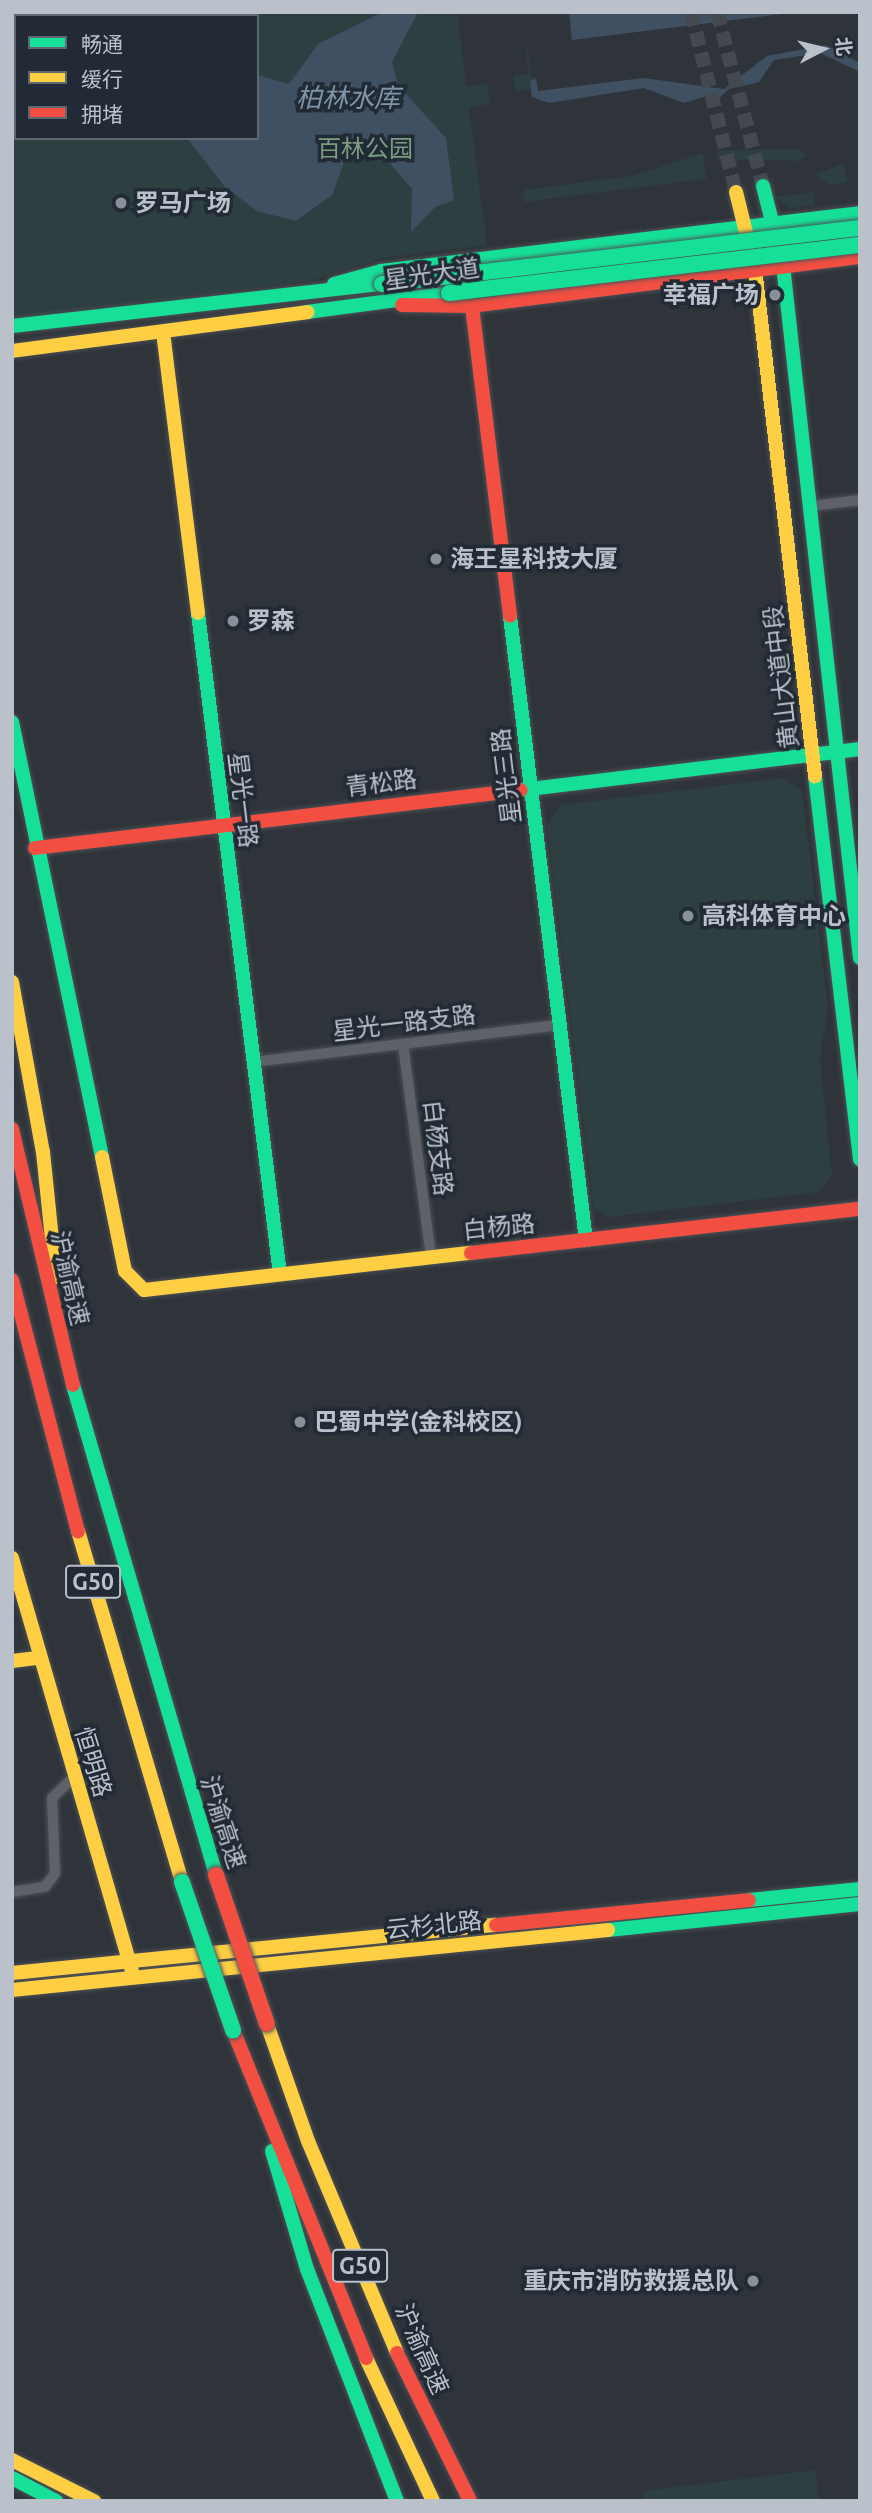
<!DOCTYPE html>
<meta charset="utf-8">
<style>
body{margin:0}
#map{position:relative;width:872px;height:2513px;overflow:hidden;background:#2f343a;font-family:Ubuntu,"Noto Sans SC",sans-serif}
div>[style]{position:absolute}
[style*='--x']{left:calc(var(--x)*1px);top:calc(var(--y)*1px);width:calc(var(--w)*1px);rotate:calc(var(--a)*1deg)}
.green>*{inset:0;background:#2d3f40}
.water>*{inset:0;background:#3f5062}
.secondary-tunnel>*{height:14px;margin-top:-7px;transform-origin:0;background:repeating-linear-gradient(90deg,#444950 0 14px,transparent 0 21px)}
.roads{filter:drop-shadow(0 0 2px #4c5055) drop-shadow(0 0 2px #4c5055)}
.street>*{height:10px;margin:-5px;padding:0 5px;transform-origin:5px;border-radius:5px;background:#5e6268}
.fast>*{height:14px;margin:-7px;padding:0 7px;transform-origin:7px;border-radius:7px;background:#16e098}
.slow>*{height:14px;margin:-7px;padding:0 7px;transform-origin:7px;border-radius:7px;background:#ffcf43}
.jam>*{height:14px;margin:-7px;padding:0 7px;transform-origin:7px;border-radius:7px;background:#f24e42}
.bridges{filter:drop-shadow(0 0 2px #4c5157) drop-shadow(0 0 2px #4c5157)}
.fast-bridge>*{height:16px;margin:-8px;padding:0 8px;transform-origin:8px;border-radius:8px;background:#16e098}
.jam-bridge>*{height:16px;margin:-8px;padding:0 8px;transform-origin:8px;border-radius:8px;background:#f24e42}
.dots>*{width:19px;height:19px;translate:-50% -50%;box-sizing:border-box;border:4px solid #222b35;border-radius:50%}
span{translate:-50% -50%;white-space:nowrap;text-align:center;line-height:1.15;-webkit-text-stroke:7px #222b35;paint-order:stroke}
.shield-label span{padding:2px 5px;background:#222b35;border:2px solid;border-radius:5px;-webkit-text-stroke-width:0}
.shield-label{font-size:23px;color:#bac1ca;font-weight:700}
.park-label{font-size:24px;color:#7b9c81}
.poi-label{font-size:24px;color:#bac1ca;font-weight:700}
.left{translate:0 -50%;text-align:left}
.right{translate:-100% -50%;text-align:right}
.street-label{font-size:24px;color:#bac1ca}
.water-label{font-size:26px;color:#7f94a9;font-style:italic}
.frame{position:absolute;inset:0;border:14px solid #bac1ca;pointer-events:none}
.legend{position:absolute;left:14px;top:14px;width:245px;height:126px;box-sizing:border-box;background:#222b35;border:2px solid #5f6771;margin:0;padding:9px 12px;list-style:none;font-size:21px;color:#bac1ca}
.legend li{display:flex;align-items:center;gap:14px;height:35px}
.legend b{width:35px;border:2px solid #5f6771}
.north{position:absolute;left:788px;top:14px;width:70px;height:70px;-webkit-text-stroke:5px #222b35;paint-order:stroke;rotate:83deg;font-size:19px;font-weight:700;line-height:28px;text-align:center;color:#bac1ca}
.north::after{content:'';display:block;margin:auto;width:24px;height:32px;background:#bac1ca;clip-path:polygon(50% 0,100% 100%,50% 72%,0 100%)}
</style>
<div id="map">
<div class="green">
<i style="clip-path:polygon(evenodd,12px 12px,457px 12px,466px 86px,487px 84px,490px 104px,469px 107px,487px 245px,382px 258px,311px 281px,12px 318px,12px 12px,16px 16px,257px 16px,257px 138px,16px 138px,16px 16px)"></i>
<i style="clip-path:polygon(525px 30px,531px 76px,538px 79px,530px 80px,531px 89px,515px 91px,513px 76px,528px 74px)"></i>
<i style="clip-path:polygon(799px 149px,806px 155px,799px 161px,718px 159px,717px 151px)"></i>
<i style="clip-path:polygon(703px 153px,706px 179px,524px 202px,523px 190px,632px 176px)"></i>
<i style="clip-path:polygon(843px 164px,847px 182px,830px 185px,814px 174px)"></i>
<i style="clip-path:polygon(814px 192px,815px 205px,791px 208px,774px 197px)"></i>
<i style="clip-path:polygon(782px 778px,802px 790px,828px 1007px,820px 1059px,832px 1176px,819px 1192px,609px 1217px,594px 1209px,547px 825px,561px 805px)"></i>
<i style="clip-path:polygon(815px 2470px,819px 2501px,644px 2501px,643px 2491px)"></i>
</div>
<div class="water">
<i style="clip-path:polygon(16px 12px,223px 12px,20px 16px)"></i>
<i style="clip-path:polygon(383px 12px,418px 12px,392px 62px,398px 85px,446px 138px,454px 200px,435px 207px,411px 232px,412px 189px,374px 145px,359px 149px,344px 163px,332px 195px,296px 221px,257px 211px,225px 187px,187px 138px,257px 138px,257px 75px,289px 84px,318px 44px)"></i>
<i style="clip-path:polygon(569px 12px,798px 12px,572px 40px)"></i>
<i style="clip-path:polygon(826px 45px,860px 63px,860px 72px,820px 53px,774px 60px,759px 82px,729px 89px,718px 99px,710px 95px,684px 103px,644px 88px,549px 103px,532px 97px,530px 80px,536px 79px,538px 91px,643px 78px,724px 89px,767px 56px)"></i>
</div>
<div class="secondary-tunnel">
<i style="--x:691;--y:12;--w:186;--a:76"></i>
<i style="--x:717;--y:12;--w:180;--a:75.2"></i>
</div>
<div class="roads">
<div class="street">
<i style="--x:810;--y:506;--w:50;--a:-6.8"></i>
<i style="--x:403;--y:1044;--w:215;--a:82.5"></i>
<i style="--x:253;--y:1062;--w:309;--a:-6.9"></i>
<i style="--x:12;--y:1892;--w:33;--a:-9"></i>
<i style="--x:45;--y:1887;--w:17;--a:-54"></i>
<i style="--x:55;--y:1873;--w:75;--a:-92.3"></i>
<i style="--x:52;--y:1798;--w:30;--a:-44"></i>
</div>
<div class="fast">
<i style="--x:763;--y:186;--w:81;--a:75.8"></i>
<i style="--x:783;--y:265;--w:697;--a:83.66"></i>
<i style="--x:334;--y:284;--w:49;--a:-15.5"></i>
<i style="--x:381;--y:271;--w:482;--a:-6.9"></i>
<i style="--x:307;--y:312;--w:143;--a:-7.6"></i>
<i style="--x:12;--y:326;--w:372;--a:-6.5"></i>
<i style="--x:198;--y:613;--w:666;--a:82.93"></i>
<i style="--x:510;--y:616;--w:629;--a:83.06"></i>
<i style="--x:12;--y:722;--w:444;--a:78.3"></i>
<i style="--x:815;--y:776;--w:386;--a:83.3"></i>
<i style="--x:521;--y:790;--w:341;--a:-6.9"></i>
<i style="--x:73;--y:1385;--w:510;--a:73.73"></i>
<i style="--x:749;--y:1900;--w:112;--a:-5.7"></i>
<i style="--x:608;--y:1930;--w:253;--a:-5.9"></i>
<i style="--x:272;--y:2151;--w:123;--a:73.5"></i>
<i style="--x:307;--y:2269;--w:249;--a:68.8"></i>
<i style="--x:12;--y:2478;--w:50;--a:27.6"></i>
</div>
<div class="slow">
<i style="--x:736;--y:192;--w:79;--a:76.1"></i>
<i style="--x:755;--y:269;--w:511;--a:83.25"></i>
<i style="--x:163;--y:332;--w:283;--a:82.9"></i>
<i style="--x:12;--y:351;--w:298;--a:-7.5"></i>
<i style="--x:12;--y:982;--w:173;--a:79.7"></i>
<i style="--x:43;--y:1152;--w:126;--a:84.1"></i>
<i style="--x:102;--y:1157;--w:116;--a:78.6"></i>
<i style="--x:125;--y:1271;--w:27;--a:45"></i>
<i style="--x:144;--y:1290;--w:329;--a:-6.5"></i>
<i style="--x:78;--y:1531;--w:366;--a:73.5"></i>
<i style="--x:12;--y:1558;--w:429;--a:73.8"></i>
<i style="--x:12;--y:1661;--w:26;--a:-7"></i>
<i style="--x:12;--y:1973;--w:486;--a:-5.7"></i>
<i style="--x:12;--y:1990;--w:599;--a:-5.75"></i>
<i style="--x:267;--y:2024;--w:124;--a:70.7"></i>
<i style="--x:308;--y:2141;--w:230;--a:67.2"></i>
<i style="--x:366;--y:2358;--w:158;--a:64.9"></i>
<i style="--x:12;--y:2460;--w:92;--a:26.6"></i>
</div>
<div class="jam">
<i style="--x:402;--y:305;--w:70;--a:0.8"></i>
<i style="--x:472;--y:306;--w:391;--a:-7.2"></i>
<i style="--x:472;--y:306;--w:312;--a:83"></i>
<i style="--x:35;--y:848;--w:489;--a:-6.8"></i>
<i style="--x:12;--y:1129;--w:263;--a:76.6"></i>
<i style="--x:471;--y:1253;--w:391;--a:-6.5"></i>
<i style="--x:12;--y:1280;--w:260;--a:75.3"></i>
<i style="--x:496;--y:1925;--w:254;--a:-5.6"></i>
<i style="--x:233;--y:2030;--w:354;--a:67.9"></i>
<i style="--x:397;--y:2353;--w:165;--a:63.7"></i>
</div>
</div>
<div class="bridges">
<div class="fast-bridge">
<i style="--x:382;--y:284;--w:481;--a:-6.7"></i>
<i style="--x:449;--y:293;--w:414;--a:-6.7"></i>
<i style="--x:182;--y:1882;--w:157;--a:71"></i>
</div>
<div class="jam-bridge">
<i style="--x:216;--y:1875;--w:157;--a:71.1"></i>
</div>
</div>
<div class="dots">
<i style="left:121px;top:203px;background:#899098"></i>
<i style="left:775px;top:295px;background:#899098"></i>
<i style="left:436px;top:559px;background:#899098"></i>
<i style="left:233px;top:621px;background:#899098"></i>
<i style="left:688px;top:916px;background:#899098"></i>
<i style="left:300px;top:1422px;background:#899098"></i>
<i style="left:753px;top:2281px;background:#899098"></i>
</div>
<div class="shield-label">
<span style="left:93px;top:1582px">G50</span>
<span style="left:360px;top:2266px">G50</span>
</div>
<div class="park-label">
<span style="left:365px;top:149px">百林公园</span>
</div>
<div class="poi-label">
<span class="left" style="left:135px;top:203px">罗马广场</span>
<span class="right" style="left:759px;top:295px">幸福广场</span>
<span class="left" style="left:450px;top:559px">海王星科技大厦</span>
<span class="left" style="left:247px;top:621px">罗森</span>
<span class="left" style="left:702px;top:916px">高科体育中心</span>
<span class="left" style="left:314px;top:1422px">巴蜀中学(金科校区)</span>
<span class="right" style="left:739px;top:2281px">重庆市消防救援总队</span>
</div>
<div class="street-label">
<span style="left:432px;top:274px;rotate:-8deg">星光大道</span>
<span style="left:781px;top:677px;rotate:-97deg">黄山大道中段</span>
<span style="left:506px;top:776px;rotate:-97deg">星光三路</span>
<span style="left:381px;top:783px;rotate:-7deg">青松路</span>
<span style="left:243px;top:800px;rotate:83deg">星光一路</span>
<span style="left:404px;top:1023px;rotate:-7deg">星光一路支路</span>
<span style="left:438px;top:1148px;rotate:83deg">白杨支路</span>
<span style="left:499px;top:1227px;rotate:-6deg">白杨路</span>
<span style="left:70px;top:1278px;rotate:77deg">沪渝高速</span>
<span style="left:93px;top:1762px;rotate:73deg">恒明路</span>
<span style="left:223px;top:1822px;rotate:72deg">沪渝高速</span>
<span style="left:434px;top:1925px;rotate:-6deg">云杉北路</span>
<span style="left:422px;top:2349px;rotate:66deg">沪渝高速</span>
</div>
<div class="water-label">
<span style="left:348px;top:98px">柏林水库</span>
</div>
<div class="frame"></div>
<ul class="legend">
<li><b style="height:9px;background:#16e098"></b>畅通</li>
<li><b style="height:9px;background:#ffcf43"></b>缓行</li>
<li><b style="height:9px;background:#f24e42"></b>拥堵</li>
</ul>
<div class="north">北</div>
</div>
